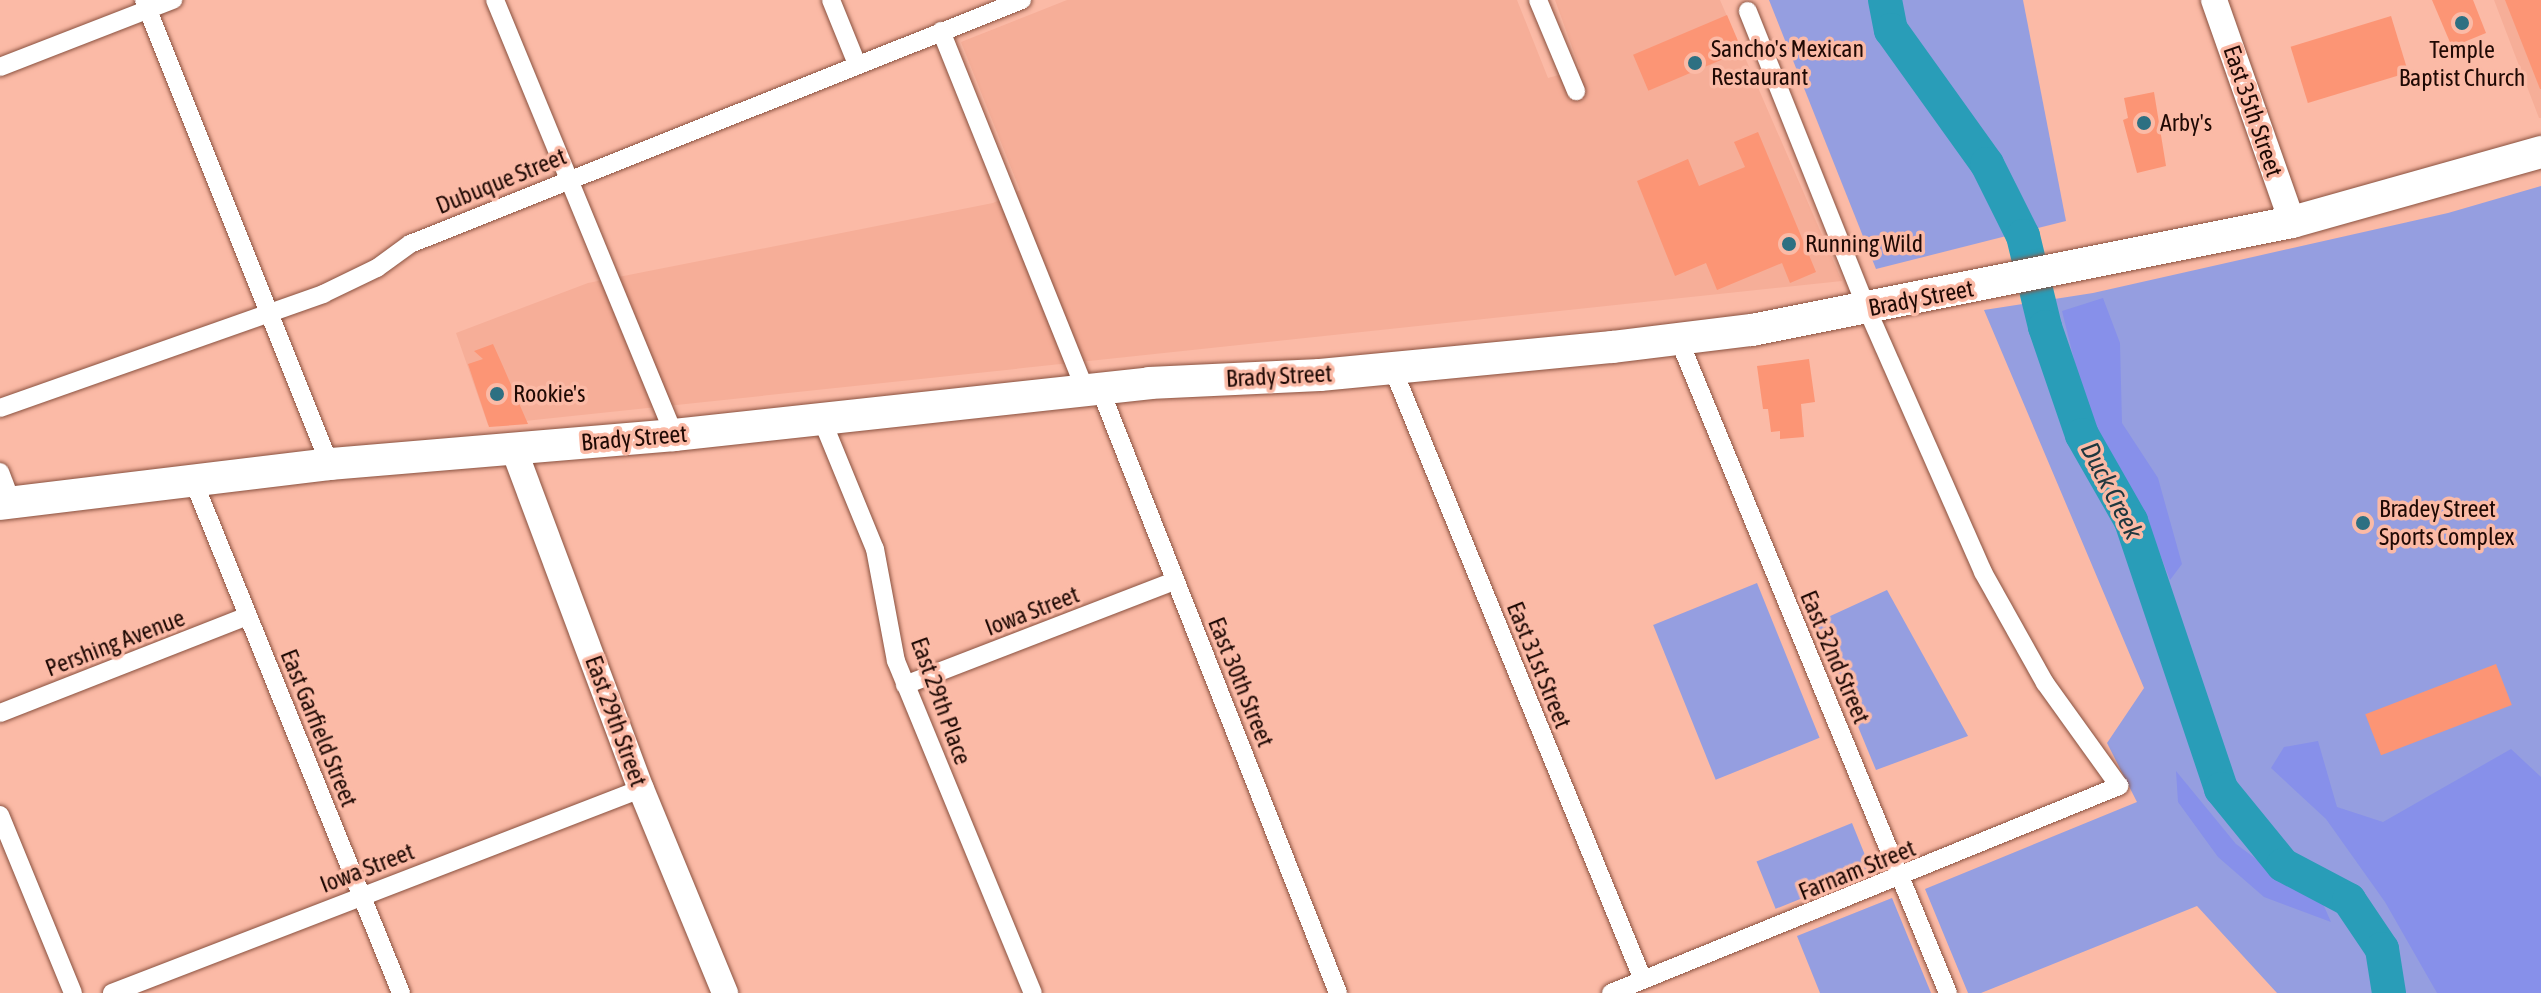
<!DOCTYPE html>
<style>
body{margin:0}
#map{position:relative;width:2541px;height:993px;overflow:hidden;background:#fbbaa6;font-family:"Asap Condensed",sans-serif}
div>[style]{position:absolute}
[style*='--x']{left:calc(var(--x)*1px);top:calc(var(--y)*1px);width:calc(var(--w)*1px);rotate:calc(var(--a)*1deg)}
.built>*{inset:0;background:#f6ae98}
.green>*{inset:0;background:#959ee0;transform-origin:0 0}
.forest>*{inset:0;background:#8790ea}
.river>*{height:34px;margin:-17px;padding:0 17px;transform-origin:17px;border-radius:17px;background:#299db8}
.building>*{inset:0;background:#fc9575;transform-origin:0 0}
.roads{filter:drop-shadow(0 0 2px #89513f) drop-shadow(0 0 2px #89513f)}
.street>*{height:18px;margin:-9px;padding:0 9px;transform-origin:9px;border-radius:9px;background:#fff}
.secondary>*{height:26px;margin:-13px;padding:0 13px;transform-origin:13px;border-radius:13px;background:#fff}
.highway>*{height:32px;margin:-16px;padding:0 16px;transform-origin:16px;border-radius:16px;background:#fff}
.dots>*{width:22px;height:22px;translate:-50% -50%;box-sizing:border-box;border:4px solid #fbbaa6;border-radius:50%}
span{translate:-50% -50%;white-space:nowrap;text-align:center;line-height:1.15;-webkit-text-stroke:7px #fbbaa6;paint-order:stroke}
.poi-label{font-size:24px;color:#1f0904}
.left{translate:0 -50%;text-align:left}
.street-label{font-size:24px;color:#1f0904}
.water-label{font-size:26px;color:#20383f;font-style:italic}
</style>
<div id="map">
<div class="built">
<i style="clip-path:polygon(1067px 0,1517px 0,1548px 78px,1580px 69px,1555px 0,1720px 0,1842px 281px,488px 425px,456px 333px,588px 283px,993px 203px,1020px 190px,961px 42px)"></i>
<i style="clip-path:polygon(2494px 0,2541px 0,2541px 118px,2539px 118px)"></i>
</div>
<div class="green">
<i style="clip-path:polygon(1769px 0,2023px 0,2066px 221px,1876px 269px)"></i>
<i style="clip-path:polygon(2541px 186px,2541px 993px,2277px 993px,2197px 906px,1981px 993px,1968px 993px,1925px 889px,2137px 802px,2107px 743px,2144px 688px,1984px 310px,2093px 293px,2448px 213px)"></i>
<i style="left:1757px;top:583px;width:167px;height:112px;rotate:68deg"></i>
<i style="clip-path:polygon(1887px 590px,1968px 736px,1876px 770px,1815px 623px)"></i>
<i style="left:1852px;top:823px;width:51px;height:103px;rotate:68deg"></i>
<i style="clip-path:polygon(1892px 898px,1931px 993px,1820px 993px,1797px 936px)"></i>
</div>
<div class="forest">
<i style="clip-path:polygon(2103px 298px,2120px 343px,2122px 423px,2158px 478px,2182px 564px,2170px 580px,2145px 515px,2088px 416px,2062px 311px)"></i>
<i style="clip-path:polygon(2318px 741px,2337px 807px,2383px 822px,2511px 749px,2541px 777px,2541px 993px,2437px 993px,2385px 902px,2326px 819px,2271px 768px,2284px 747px)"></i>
<i style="clip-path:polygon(2176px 771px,2236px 844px,2290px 884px,2320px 897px,2331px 922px,2264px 897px,2218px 857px,2178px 802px)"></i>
</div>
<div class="river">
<i style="--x:1885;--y:0;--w:31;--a:79"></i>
<i style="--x:1891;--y:30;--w:165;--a:54.4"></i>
<i style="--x:1987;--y:164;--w:80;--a:63.4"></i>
<i style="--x:2023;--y:236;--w:94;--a:76.4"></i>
<i style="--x:2045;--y:327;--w:114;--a:71.1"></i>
<i style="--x:2082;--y:435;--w:99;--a:60.3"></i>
<i style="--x:2131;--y:521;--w:283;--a:71.4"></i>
<i style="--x:2221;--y:789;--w:98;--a:50.8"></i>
<i style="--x:2283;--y:865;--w:75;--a:27.9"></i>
<i style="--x:2349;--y:900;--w:59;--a:56"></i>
<i style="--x:2382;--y:949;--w:45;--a:81"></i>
</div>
<div class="building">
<i style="clip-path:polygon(2432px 0,2473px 0,2486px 33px,2452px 47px)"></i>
<i style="clip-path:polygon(2505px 0,2541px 0,2541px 89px,2540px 89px)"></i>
<i style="left:1727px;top:15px;width:39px;height:102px;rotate:67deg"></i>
<i style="left:2391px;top:16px;width:59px;height:105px;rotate:73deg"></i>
<i style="clip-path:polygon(2154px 92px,2166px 166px,2137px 173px,2123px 120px,2128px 118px,2124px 98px)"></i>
<i style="clip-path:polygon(1758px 132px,1816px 272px,1790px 283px,1782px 263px,1717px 290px,1706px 263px,1675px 276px,1637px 181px,1688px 159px,1699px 186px,1745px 167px,1734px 142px)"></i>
<i style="clip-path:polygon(493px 344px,502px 364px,528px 424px,489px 427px,468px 364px,483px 359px,474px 351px)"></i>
<i style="clip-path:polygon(1809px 359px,1815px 402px,1801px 404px,1804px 437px,1780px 439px,1780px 431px,1771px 432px,1768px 409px,1763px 409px,1757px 366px)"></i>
<i style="left:2496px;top:664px;width:44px;height:140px;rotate:69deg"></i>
</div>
<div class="roads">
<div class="street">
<i style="--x:144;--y:0;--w:500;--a:68.2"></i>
<i style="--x:495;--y:0;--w:470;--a:67.6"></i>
<i style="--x:831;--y:0;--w:69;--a:67.9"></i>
<i style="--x:1538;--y:0;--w:99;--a:67.3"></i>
<i style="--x:941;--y:31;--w:388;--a:68.1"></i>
<i style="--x:0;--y:67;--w:186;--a:-21.2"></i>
<i style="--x:1679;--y:340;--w:706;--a:67.61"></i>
<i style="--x:1392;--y:367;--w:662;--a:67.73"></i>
<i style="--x:1100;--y:389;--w:649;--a:68.49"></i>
<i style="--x:0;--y:408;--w:343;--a:-19.4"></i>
<i style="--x:323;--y:294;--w:60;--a:-25.7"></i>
<i style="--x:377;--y:268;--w:41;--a:-36"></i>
<i style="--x:410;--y:244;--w:659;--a:-21.74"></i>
<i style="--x:822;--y:420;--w:139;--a:67.7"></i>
<i style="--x:875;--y:549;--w:114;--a:79.4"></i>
<i style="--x:896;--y:661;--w:359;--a:67.6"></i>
<i style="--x:0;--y:472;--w:33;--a:69"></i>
<i style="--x:193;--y:480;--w:554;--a:67.93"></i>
<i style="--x:905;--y:685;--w:289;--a:-21.1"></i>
<i style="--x:0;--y:713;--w:266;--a:-21.4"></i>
<i style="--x:0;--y:815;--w:192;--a:67.7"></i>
<i style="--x:112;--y:993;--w:567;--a:-21.09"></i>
<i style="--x:1611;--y:993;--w:549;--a:-22.17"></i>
<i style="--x:2119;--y:786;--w:127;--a:-125.7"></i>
<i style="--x:2045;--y:683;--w:127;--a:-119.2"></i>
<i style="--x:1983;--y:572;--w:287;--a:-113.8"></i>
<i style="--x:1867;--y:309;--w:321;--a:-111.8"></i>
</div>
<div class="secondary">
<i style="--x:2214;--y:0;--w:235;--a:70.6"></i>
<i style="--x:513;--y:447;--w:365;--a:69.5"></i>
<i style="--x:641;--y:789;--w:221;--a:67.6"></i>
</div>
<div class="highway">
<i style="--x:0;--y:504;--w:332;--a:-6.9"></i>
<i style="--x:330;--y:464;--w:345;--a:-4.8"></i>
<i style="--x:674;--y:435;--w:478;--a:-6.2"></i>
<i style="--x:1149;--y:383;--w:171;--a:-2.7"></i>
<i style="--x:1320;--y:375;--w:294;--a:-5.5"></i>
<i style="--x:1613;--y:347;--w:140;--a:-7"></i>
<i style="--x:1752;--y:330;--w:551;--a:-11.31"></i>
<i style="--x:2292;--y:222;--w:259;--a:-15.7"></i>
</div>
</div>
<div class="dots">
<i style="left:2462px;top:23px;background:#2d7082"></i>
<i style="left:1695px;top:63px;background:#2d7082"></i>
<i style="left:2144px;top:123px;background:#2d7082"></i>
<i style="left:1789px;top:244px;background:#2d7082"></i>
<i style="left:497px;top:394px;background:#2d7082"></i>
<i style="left:2363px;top:523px;background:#2d7082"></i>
</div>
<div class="poi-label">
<span class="left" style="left:1711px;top:63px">Sancho's Mexican<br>Restaurant</span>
<span style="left:2462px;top:64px">Temple<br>Baptist Church</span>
<span class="left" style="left:2160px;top:123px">Arby's</span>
<span class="left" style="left:1805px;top:244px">Running Wild</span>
<span class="left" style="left:513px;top:394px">Rookie's</span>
<span class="left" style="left:2379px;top:523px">Bradey Street<br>Sports Complex</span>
</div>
<div class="street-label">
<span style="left:2253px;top:111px;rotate:71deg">East 35th Street</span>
<span style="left:501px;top:181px;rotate:-22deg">Dubuque Street</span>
<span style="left:1921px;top:298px;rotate:-11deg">Brady Street</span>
<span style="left:1279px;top:376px;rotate:-3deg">Brady Street</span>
<span style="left:634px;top:438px;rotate:-5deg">Brady Street</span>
<span style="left:1032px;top:611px;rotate:-21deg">Iowa Street</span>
<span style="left:115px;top:643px;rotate:-21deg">Pershing Avenue</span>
<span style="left:1835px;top:657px;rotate:67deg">East 32nd Street</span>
<span style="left:1539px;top:665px;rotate:68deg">East 31st Street</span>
<span style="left:1241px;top:682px;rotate:68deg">East 30th Street</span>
<span style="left:941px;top:701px;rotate:70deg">East 29th Place</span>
<span style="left:616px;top:721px;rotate:70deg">East 29th Street</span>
<span style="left:319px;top:728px;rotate:68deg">East Garfield Street</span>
<span style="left:367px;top:868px;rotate:-21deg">Iowa Street</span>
<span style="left:1857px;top:870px;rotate:-22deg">Farnam Street</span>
</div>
<div class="water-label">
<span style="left:2111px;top:491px;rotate:63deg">Duck Creek</span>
</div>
</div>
